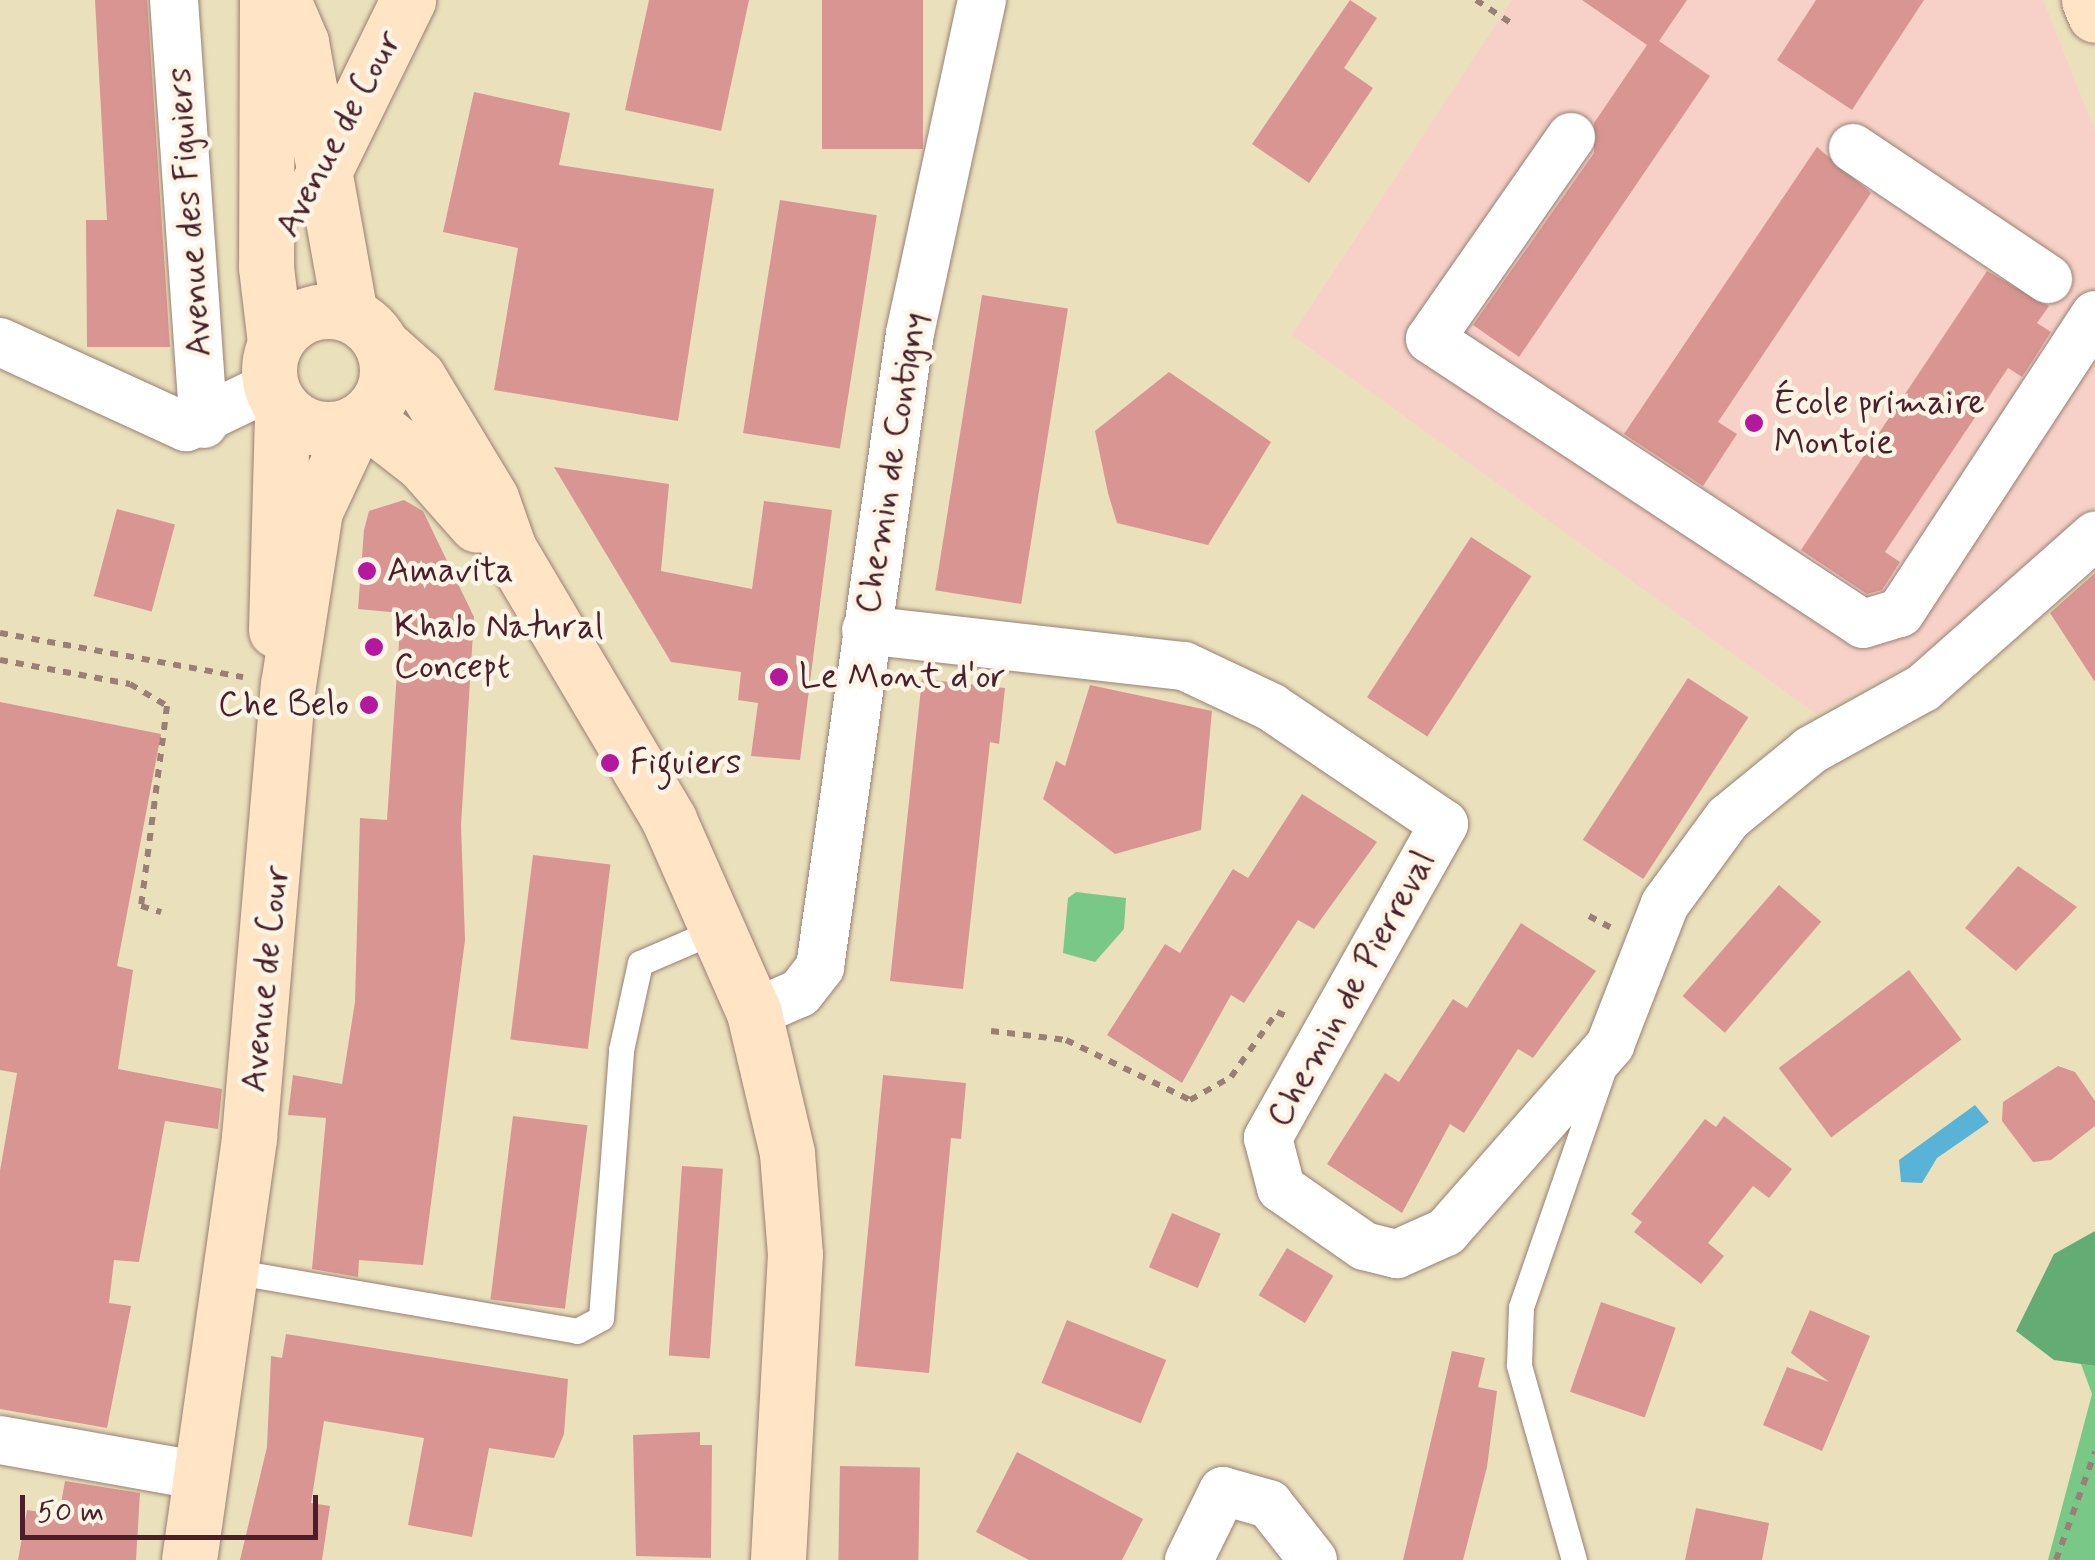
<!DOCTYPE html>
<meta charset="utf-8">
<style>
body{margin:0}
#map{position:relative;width:2095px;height:1560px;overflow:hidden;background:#eae0bc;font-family:Mynerve,sans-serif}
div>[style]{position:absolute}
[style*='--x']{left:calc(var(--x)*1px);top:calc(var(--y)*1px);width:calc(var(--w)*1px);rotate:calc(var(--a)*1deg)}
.built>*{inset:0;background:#f7d1c8}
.green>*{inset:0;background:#7ac888}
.forest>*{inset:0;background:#63ac74}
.water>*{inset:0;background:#58b3d6}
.building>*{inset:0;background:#d99592;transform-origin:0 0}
.path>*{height:6px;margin-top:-3px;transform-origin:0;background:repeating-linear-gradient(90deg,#9a8074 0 8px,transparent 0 16px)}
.roads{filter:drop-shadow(0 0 2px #9a8074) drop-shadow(0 0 2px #9a8074)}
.lane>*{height:25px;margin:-12.5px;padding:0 12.5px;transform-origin:12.5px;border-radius:12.5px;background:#fff}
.street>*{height:48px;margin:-24px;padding:0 24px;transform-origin:24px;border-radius:24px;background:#fff}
.secondary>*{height:55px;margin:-27.5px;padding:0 27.5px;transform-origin:27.5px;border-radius:27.5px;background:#ffe4c6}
.secondary>.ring{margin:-27.5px;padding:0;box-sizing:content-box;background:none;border:55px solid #ffe4c6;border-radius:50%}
.dots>*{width:28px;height:28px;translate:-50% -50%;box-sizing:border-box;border:5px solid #fcf5e5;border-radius:50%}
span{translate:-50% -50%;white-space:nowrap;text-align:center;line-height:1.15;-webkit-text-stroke:9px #fcf5e5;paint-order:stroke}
.street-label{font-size:35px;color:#4a1f2b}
.poi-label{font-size:35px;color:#4a1f2b}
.left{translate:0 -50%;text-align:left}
.right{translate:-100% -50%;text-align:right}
.scale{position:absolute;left:20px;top:1495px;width:298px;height:45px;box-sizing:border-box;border:5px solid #4a1f2b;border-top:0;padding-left:12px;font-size:30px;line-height:35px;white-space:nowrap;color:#4a1f2b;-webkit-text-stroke:8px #fcf5e5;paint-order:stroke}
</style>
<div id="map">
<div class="built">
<i style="clip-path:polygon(1512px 0,2043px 0,2095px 131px,2095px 511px,1911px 665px,1816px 714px,1292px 335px)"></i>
</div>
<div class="green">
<i style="clip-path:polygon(1076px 892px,1126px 898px,1124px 929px,1095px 962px,1063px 953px,1068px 898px)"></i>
<i style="clip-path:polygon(2081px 1364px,2095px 1366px,2095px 1560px,2048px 1560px,2092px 1394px)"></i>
</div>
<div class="forest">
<i style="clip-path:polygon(2095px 1231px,2095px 1366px,2054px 1360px,2016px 1331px,2054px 1254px)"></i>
</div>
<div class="water">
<i style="clip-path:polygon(1975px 1105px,1989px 1122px,1937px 1158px,1922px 1183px,1901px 1182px,1899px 1160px)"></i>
</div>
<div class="building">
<i style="clip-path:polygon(95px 0,147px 0,170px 347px,87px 347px,86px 220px,107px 220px)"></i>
<i style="clip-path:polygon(649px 0,749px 0,721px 131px,625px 110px)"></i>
<i style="left:822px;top:0;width:101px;height:149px"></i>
<i style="clip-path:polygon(1350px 0,1377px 18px,1344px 68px,1373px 88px,1309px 183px,1252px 144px)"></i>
<i style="clip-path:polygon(1582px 0,1687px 0,1659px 41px,1710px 76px,1519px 357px,1473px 325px,1594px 153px,1594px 123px,1647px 45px)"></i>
<i style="clip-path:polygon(1816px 0,1924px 0,1852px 110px,1777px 60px)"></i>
<i style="clip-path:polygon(474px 92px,570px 113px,559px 165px,714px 189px,678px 421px,494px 390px,518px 248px,443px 232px)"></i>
<i style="clip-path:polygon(1817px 147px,1871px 193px,1718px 422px,1737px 434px,1703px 486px,1624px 434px)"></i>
<i style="left:780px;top:200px;width:98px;height:236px;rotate:9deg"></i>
<i style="clip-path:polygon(1987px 271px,2049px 306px,2037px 323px,2051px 332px,2022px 377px,2008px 368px,1885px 552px,1900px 562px,1882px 590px,1867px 594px,1801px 550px)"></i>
<i style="left:982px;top:295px;width:87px;height:299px;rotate:9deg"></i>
<i style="clip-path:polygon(1169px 372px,1271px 442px,1208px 545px,1117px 523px,1108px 493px,1095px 431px)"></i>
<i style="clip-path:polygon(554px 467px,669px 484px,661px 571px,752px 589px,764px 501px,832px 510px,800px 760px,751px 756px,758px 703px,738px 700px,741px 672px,671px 662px)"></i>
<i style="clip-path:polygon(404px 500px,423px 511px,474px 617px,461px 825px,465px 940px,423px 1265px,359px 1260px,358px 1277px,312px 1269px,326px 1118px,288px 1115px,293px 1075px,342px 1084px,355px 1002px,360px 818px,387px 820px,401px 613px,358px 609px,364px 530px,369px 511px)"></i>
<i style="left:117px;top:509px;width:60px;height:90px;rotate:15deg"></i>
<i style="left:1471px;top:537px;width:72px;height:191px;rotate:33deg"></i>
<i style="clip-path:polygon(2095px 573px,2095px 682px,2050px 613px)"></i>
<i style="left:1688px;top:678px;width:72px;height:193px;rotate:33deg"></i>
<i style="clip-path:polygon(922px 679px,1005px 688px,999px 744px,990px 742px,963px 989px,890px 981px)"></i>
<i style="clip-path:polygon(1090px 685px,1212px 711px,1201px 830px,1115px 854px,1043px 799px,1056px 761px,1065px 766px)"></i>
<i style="clip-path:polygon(0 702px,161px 734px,117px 966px,133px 970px,118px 1069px,222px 1089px,218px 1129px,165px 1121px,139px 1262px,114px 1260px,109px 1303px,131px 1306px,107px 1428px,0 1409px,0 1171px,17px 1073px,0 1070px)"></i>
<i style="clip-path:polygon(1302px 794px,1377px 842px,1314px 929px,1298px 920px,1244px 1003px,1231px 995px,1182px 1083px,1107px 1035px,1165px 944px,1180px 953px,1233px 869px,1248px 878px)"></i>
<i style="left:533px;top:855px;width:78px;height:186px;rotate:7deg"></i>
<i style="clip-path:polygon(2018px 866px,2077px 907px,2016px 971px,1965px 928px)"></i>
<i style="left:1779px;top:885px;width:56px;height:147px;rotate:41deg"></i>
<i style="clip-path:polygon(1521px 923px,1596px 971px,1533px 1058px,1518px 1049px,1464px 1133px,1450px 1124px,1402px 1213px,1327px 1164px,1385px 1073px,1399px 1082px,1453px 999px,1467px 1008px)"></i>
<i style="left:1909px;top:970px;width:87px;height:163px;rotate:53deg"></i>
<i style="clip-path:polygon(2058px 1066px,2075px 1072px,2095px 1101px,2095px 1126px,2051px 1160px,2033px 1162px,2002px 1121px,2003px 1102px)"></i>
<i style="clip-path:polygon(883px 1075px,966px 1083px,961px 1139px,951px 1138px,929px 1373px,855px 1366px)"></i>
<i style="left:513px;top:1116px;width:75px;height:185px;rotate:7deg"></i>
<i style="clip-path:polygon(1724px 1116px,1792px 1169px,1769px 1198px,1753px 1186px,1708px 1243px,1724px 1256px,1701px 1284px,1634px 1232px,1642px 1222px,1631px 1214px,1705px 1119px,1716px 1127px)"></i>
<i style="left:682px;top:1166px;width:41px;height:190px;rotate:4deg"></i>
<i style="left:1172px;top:1213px;width:53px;height:59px;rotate:23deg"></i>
<i style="left:1287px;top:1248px;width:54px;height:55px;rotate:31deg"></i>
<i style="left:1601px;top:1302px;width:79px;height:95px;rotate:19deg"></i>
<i style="clip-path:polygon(1810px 1310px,1870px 1336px,1822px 1451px,1763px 1425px,1787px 1367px,1829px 1382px,1791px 1353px)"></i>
<i style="left:1067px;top:1320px;width:107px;height:68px;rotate:22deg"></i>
<i style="clip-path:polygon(286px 1334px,568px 1379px,564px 1434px,554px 1458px,489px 1448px,472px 1537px,408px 1525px,424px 1438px,324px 1421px,311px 1503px,330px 1506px,322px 1560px,240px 1560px,267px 1447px,271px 1356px,282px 1358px)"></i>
<i style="clip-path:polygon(1452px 1351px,1485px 1358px,1478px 1387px,1497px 1391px,1487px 1467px,1463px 1560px,1403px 1560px)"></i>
<i style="clip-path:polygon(700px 1432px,700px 1445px,712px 1445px,711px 1558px,636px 1556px,633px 1435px)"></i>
<i style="clip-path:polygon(1017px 1452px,1143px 1519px,1122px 1560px,1029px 1560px,976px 1532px)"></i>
<i style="left:840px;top:1466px;width:80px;height:94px;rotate:1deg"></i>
<i style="clip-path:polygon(65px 1481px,140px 1493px,136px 1560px,18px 1560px,27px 1510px,59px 1515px)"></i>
<i style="clip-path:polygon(1696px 1508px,1769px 1523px,1762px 1560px,1685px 1560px)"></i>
</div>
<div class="path">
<i style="--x:1476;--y:0;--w:45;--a:33.3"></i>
<i style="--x:0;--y:633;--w:247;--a:10.3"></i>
<i style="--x:0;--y:660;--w:132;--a:10.5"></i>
<i style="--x:130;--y:684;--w:43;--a:30.7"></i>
<i style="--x:167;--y:706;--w:202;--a:97.4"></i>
<i style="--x:141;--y:906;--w:21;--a:17"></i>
<i style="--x:1589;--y:916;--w:24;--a:28"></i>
<i style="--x:991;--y:1031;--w:76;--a:6.8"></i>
<i style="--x:1066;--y:1040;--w:138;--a:25.8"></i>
<i style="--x:1190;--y:1100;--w:47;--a:-29.3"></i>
<i style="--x:1231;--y:1077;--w:80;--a:-54.7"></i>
<i style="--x:1277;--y:1012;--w:12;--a:24"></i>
<i style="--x:2056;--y:1560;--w:115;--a:-70.1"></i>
</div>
<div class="roads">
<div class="lane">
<i style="--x:231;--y:1271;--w:351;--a:9.8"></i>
<i style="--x:577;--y:1331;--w:27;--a:-28"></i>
<i style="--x:601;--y:1318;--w:269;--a:-85.7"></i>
<i style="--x:621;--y:1050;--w:89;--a:-77.7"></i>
<i style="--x:640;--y:963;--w:86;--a:-23.3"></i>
<i style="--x:1574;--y:1560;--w:203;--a:-105.8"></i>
<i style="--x:1519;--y:1365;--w:58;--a:-88"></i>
<i style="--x:1521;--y:1307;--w:256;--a:-70.9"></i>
</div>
<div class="street">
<i style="--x:174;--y:0;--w:425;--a:86"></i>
<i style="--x:1571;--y:137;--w:246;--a:124.9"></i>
<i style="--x:1430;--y:339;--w:518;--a:33.35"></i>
<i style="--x:1863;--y:624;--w:39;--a:-17"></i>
<i style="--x:1900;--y:613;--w:356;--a:-56.8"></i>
<i style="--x:1853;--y:148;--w:235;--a:33.9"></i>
<i style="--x:0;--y:342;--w:205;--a:24.6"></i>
<i style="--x:186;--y:427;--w:94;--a:-25.8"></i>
<i style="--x:866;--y:630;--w:320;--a:6.5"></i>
<i style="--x:1184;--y:666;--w:96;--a:25.2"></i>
<i style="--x:1271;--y:707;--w:209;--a:34.1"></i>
<i style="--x:1444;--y:824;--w:360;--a:119.3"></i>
<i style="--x:1268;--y:1138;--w:52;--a:75.4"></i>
<i style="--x:1281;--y:1188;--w:101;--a:34.9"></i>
<i style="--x:1364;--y:1246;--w:34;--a:14"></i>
<i style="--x:1397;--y:1254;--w:54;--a:-24.2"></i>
<i style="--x:1446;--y:1232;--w:249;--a:-48.7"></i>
<i style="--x:1610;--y:1045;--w:151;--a:-68.7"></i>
<i style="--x:1665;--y:904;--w:107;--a:-53.8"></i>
<i style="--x:1728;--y:818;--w:107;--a:-39.3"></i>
<i style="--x:1811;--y:750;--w:128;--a:-29"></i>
<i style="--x:1923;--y:688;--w:230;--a:-41.5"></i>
<i style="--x:754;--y:1013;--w:50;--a:-23.5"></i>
<i style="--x:800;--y:993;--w:33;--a:-52"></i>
<i style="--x:820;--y:967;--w:640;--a:-81.92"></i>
<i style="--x:910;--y:333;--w:341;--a:-77.8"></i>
<i style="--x:0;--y:1440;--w:206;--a:10.1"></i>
<i style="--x:1189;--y:1560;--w:77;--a:-63.8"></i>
<i style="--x:1223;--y:1491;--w:48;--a:15.8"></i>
<i style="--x:1269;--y:1504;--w:71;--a:51.8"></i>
</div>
<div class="secondary">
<i style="--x:267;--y:0;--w:267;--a:90.2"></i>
<i style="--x:266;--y:267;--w:77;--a:83.2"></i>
<i style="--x:283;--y:0;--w:46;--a:66.8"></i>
<i style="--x:301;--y:42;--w:276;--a:79.8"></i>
<i style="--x:2089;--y:0;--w:16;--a:68"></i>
<i style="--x:318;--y:184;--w:205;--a:-63.9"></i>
<i class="ring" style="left:269px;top:311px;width:63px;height:63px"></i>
<i style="--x:384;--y:347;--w:45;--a:41.4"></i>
<i style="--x:418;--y:377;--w:141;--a:58.9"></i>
<i style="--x:491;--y:498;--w:54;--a:70.6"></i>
<i style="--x:509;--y:549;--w:315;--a:59.4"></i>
<i style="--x:669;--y:820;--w:211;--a:66.2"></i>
<i style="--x:754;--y:1013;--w:144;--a:76.7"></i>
<i style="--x:787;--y:1153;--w:101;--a:85.5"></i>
<i style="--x:795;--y:1254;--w:306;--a:93.2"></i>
<i style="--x:364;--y:418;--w:75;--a:37.9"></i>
<i style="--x:423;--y:464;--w:81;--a:48.5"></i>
<i style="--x:276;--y:630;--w:221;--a:-88.4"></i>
<i style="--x:189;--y:1560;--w:427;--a:-81.9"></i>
<i style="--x:249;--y:1137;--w:454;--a:-85.1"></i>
<i style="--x:288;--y:685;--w:176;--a:-81.2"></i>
<i style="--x:315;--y:511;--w:97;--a:-65"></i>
</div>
</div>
<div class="dots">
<i style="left:1754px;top:423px;background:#b5179e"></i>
<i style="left:367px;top:571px;background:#b5179e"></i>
<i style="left:374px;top:647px;background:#b5179e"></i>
<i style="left:779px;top:677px;background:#b5179e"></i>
<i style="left:369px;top:705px;background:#b5179e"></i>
<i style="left:610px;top:763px;background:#b5179e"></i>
</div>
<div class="street-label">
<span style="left:339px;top:134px;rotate:-62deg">Avenue de Cour</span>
<span style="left:190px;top:212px;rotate:-94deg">Avenue des Figuiers</span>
<span style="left:892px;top:463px;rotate:-81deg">Chemin de Contigny</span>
<span style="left:266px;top:979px;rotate:-84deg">Avenue de Cour</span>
<span style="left:1352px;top:989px;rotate:-61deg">Chemin de Pierreval</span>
</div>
<div class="poi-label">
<span class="left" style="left:1774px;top:423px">École primaire<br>Montoie</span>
<span class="left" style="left:387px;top:571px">Amavita</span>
<span class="left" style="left:394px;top:647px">Khalo Natural<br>Concept</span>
<span class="left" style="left:799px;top:677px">Le Mont d'or</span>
<span class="right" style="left:349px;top:705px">Che Belo</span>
<span class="left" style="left:630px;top:763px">Figuiers</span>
</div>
<div class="scale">50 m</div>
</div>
